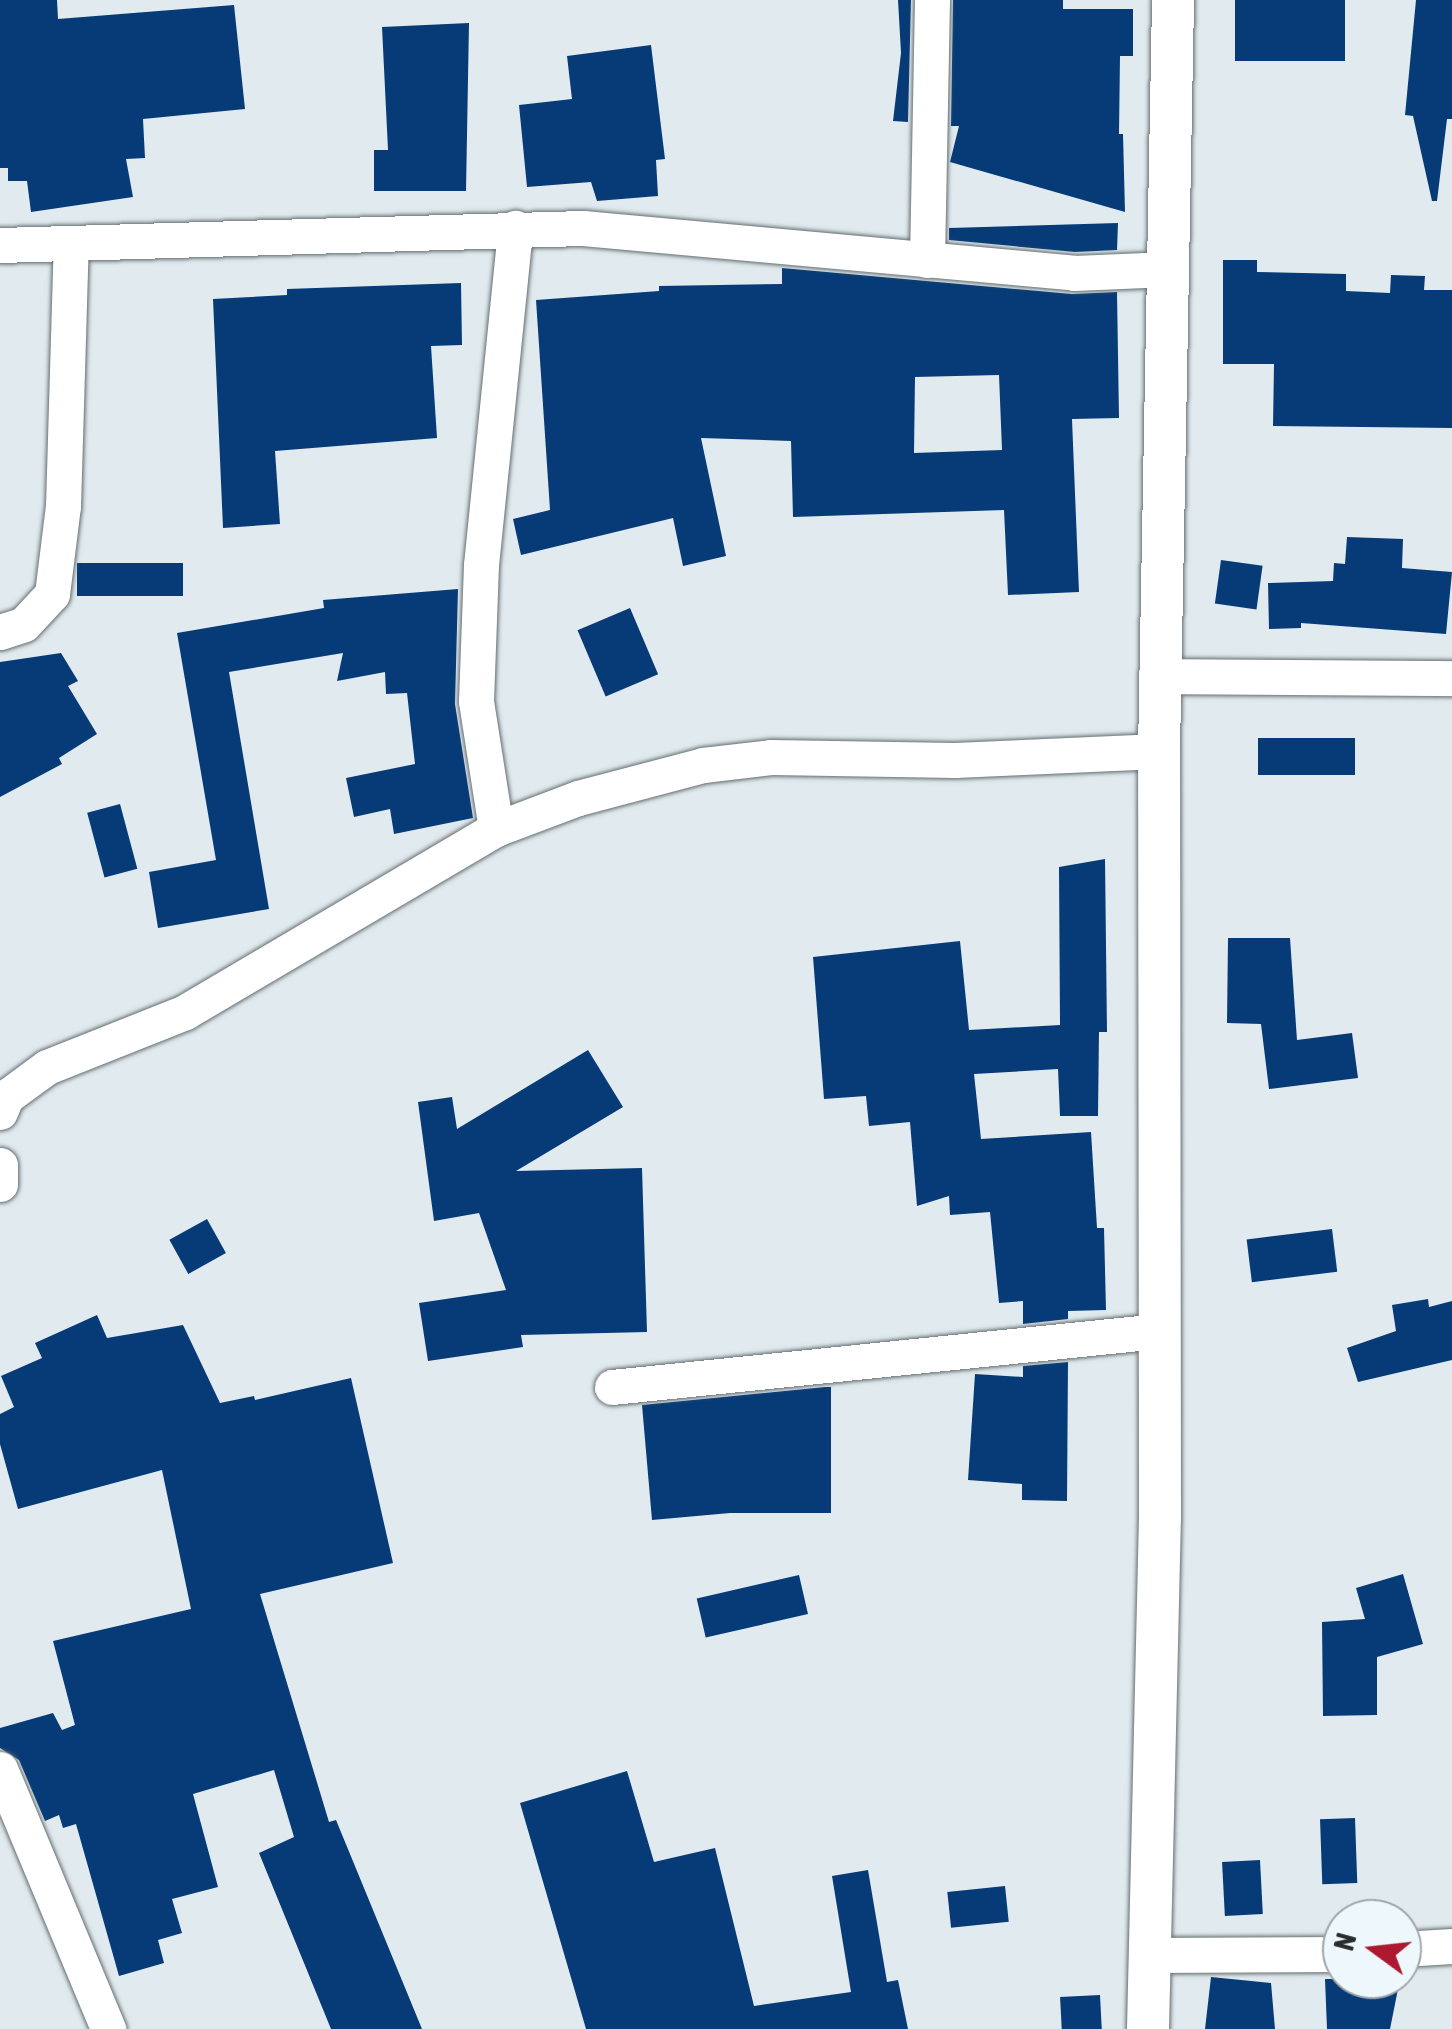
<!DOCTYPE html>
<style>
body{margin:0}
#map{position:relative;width:1452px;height:2029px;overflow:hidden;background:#e1ebef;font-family:"Asap Condensed",sans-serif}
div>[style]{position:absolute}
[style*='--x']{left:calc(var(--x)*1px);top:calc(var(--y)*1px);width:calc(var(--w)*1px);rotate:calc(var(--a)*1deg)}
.building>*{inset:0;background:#063b77;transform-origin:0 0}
.roads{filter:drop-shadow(0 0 2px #646d71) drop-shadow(0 0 2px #646d71)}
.minor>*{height:35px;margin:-17.5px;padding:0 17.5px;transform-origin:17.5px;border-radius:17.5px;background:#fff}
.tertiary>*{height:42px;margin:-21px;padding:0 21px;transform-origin:21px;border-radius:21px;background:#fff}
span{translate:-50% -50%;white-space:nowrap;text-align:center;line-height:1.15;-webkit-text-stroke:10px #eef8fc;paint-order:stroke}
.north{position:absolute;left:1322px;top:1899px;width:100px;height:100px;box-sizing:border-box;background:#eef8fc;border:2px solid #9fa6aa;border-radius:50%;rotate:285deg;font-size:28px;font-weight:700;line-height:40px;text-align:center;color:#282c2e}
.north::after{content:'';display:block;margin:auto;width:35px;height:45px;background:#ad1931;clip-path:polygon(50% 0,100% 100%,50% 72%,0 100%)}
</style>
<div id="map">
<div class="building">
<i style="clip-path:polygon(0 0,57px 0,58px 19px,234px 5px,245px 109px,143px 119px,145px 158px,126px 159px,133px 197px,31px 212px,27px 181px,8px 181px,8px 168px,0 168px)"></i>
<i style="clip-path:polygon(898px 0,911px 0,908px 122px,893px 121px,901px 53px)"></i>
<i style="clip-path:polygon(953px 0,1063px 0,1063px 9px,1133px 9px,1133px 56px,1120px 56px,1119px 134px,1123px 134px,1125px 212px,950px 162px,959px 126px,951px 126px)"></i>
<i style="left:1235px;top:0;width:110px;height:61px"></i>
<i style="clip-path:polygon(1416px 0,1452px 0,1452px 119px,1447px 119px,1437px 201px,1432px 201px,1413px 116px,1405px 115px)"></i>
<i style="clip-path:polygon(469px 23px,466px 191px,374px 191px,374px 150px,388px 150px,382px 27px)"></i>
<i style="clip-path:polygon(651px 45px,665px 159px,656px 160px,658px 196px,597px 201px,591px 182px,527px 187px,519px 105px,572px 99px,567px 56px)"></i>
<i style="clip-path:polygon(1118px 223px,1117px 250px,1075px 252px,949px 240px,949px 228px)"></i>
<i style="clip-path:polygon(1223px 260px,1257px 260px,1257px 272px,1346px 274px,1346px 291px,1390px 293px,1391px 275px,1425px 276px,1424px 290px,1452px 290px,1452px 428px,1273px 426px,1274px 364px,1223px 364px)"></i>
<i style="clip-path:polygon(evenodd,782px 268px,1072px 294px,1117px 292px,1119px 418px,1072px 419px,1079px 592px,1008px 595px,1004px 510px,793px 517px,791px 441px,701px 438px,726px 556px,683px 566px,673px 518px,521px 555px,513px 519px,550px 510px,536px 300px,659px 291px,659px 286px,782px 284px,782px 268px,999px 375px,1002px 450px,914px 453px,915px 377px,999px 375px)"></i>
<i style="clip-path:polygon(461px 283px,462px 345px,431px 346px,437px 438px,275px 451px,280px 524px,223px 528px,213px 299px,287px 295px,287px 289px)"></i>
<i style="clip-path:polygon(1347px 537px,1403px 539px,1402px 568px,1452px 572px,1446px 634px,1301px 623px,1301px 628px,1269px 629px,1268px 583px,1333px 581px,1334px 563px,1345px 564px)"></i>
<i style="left:1221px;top:560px;width:42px;height:44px;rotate:8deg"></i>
<i style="left:183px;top:563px;width:33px;height:106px;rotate:90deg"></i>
<i style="clip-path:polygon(458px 589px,455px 704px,473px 818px,394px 834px,390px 809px,354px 817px,346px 778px,415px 764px,407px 693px,386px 694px,385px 672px,337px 681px,343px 653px,229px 672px,269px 909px,158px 928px,149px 872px,216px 860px,177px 633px,324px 608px,323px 600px)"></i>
<i style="left:630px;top:608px;width:72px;height:57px;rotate:67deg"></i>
<i style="clip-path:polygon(61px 653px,78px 681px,68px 686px,97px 734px,59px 758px,62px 764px,0 797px,0 662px)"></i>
<i style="left:1355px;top:738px;width:37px;height:97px;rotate:90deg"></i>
<i style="left:120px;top:804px;width:67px;height:34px;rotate:75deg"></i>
<i style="clip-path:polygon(1105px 859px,1107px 1032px,1099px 1032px,1098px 1116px,1060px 1116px,1058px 1069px,974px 1074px,981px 1139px,1091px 1132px,1097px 1228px,1104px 1228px,1106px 1310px,1068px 1311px,1068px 1319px,1023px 1324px,1023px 1301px,999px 1303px,990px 1212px,950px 1215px,949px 1196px,917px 1206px,910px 1122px,869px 1126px,866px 1096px,824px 1099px,813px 957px,960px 941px,969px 1030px,1060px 1025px,1059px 867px)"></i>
<i style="clip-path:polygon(1228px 938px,1290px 938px,1297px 1040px,1352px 1033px,1358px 1078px,1269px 1089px,1261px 1024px,1227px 1023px)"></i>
<i style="clip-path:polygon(588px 1050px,623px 1107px,516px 1171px,642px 1168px,647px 1332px,521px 1335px,523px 1347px,428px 1361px,419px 1303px,506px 1290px,479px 1213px,434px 1221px,418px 1102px,452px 1097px,457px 1129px)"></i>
<i style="left:207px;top:1219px;width:39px;height:43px;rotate:61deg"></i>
<i style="left:1332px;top:1229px;width:43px;height:86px;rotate:83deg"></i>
<i style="clip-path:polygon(1428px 1299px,1429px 1307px,1452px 1301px,1452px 1360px,1358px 1382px,1347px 1348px,1396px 1331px,1392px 1305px)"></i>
<i style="clip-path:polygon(97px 1315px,107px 1338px,183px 1325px,220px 1403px,254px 1396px,255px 1400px,351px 1378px,393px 1563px,260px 1594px,329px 1822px,336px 1820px,422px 2029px,331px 2029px,259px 1853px,294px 1837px,274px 1770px,193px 1794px,218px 1887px,172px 1899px,182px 1933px,158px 1940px,164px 1963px,119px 1976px,76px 1824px,63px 1828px,59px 1815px,45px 1821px,19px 1760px,0 1748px,0 1728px,53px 1713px,62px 1730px,75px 1725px,53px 1641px,191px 1609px,162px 1470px,18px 1509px,0 1444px,0 1414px,14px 1407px,1px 1376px,42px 1358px,35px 1343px)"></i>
<i style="clip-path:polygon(1068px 1362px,1067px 1501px,1022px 1500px,1022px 1484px,968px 1480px,975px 1374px,1023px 1377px,1023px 1366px)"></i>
<i style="clip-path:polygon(825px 1387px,831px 1387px,831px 1513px,730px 1513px,652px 1520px,642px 1405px)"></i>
<i style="clip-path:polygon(1403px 1574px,1423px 1644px,1377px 1657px,1377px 1715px,1323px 1716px,1322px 1622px,1365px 1619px,1356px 1588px)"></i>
<i style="left:799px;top:1575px;width:40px;height:105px;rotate:77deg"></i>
<i style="clip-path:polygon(627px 1771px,654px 1862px,715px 1848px,754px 2006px,851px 1992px,832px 1876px,868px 1870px,887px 1982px,898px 1980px,908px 2029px,586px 2029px,520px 1803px)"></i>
<i style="left:1355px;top:1818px;width:65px;height:35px;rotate:88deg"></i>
<i style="left:1260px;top:1860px;width:54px;height:38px;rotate:87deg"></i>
<i style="left:1005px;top:1886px;width:36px;height:58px;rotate:84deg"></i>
<i style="clip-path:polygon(1211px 1977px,1271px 1983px,1275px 2029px,1205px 2029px)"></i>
<i style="clip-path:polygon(1325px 1979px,1400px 1979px,1390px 2029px,1327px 2029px)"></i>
<i style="left:1100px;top:1995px;width:34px;height:40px;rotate:87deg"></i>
</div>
<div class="roads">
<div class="minor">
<i style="--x:0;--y:245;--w:583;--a:-1.67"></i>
<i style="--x:583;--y:228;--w:493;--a:5.2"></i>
<i style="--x:1074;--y:273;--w:95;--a:-2.4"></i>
<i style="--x:927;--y:260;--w:260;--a:-88.9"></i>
<i style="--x:0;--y:632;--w:25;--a:-18"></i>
<i style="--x:24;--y:624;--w:41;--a:-47"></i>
<i style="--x:52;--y:594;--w:89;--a:-82.9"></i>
<i style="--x:63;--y:506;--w:262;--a:-88.3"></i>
<i style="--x:1163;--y:676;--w:289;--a:0.4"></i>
<i style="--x:496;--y:829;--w:130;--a:-98.9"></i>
<i style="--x:476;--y:701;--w:136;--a:-87.9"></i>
<i style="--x:481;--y:565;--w:339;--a:-84.2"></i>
<i style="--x:0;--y:1112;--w:16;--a:-68"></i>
<i style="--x:6;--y:1097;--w:51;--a:-36.2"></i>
<i style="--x:47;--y:1067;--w:149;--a:-21.7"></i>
<i style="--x:185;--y:1012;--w:361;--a:-30.5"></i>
<i style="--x:496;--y:829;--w:88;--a:-20.7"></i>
<i style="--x:578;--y:798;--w:129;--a:-14.8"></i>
<i style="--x:703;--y:765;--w:68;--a:-6.7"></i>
<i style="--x:771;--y:757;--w:184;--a:0.9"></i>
<i style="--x:955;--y:760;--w:204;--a:-2.5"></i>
<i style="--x:0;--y:1165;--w:19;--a:90"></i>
<i style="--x:612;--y:1387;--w:550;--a:-5.85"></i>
<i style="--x:0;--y:1769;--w:282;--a:67.4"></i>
<i style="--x:1402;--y:1949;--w:50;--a:-3.4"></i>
<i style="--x:1151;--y:1955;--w:191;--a:-0.3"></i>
</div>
<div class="tertiary">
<i style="--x:1148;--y:2029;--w:513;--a:-88.66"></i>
<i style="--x:1160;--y:1516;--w:765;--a:-90.07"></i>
<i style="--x:1159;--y:751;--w:751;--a:-88.93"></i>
</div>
</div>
<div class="north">N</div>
</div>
